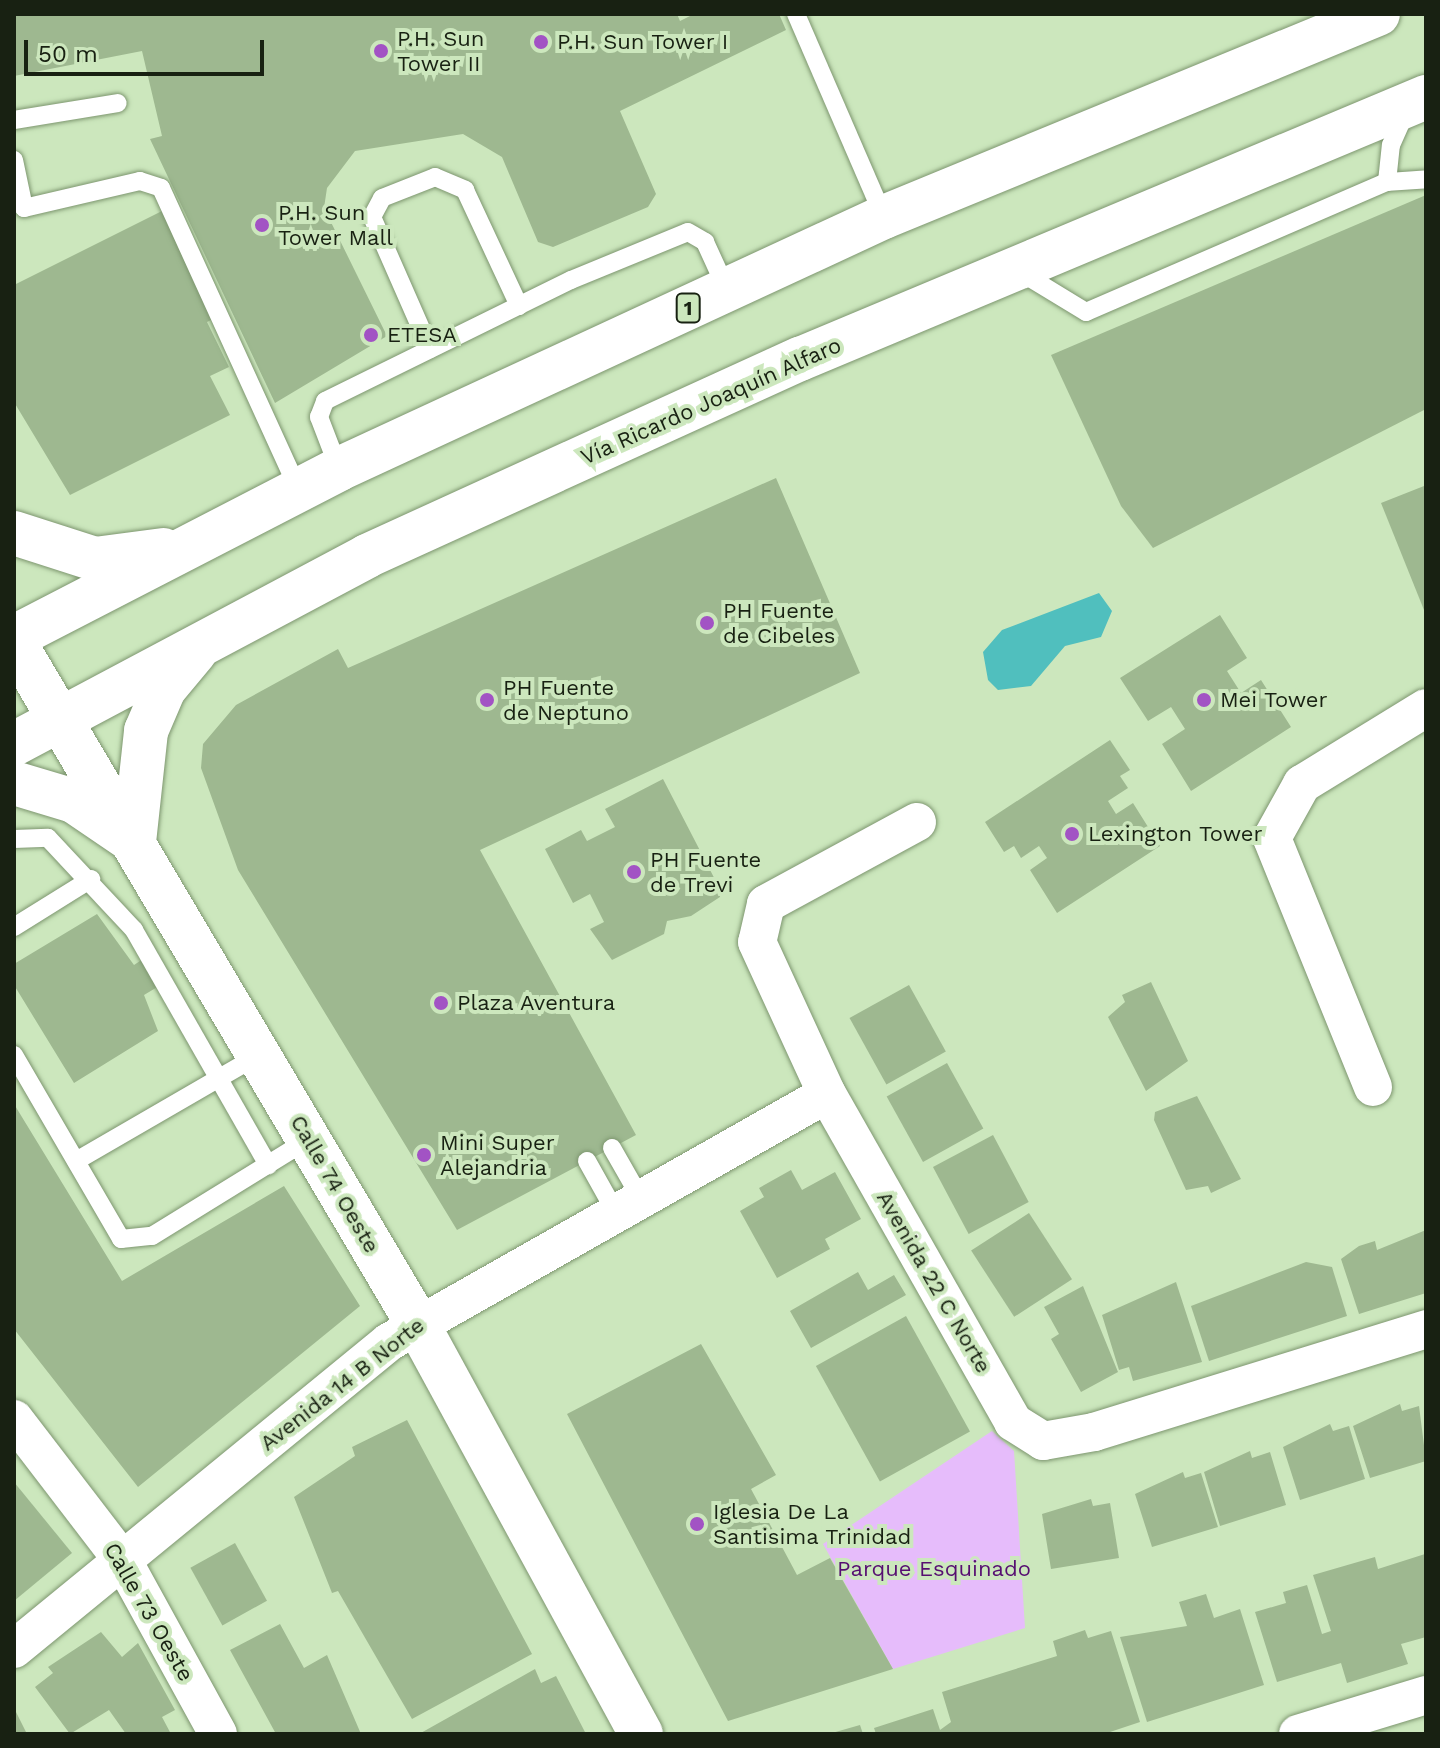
<!DOCTYPE html>
<meta charset="utf-8">
<style>
body{margin:0}
#map{position:relative;width:1440px;height:1748px;overflow:hidden;background:#cce7bd;font-family:"Work Sans",sans-serif}
div>[style]{position:absolute}
[style*='--x']{left:calc(var(--x)*1px);top:calc(var(--y)*1px);width:calc(var(--w)*1px);rotate:calc(var(--a)*1deg)}
.green>*{inset:0;background:#e6bcfb}
.water>*{inset:0;background:#50bfbe}
.building>*{inset:0;background:#9eb890;transform-origin:0 0}
.roads{filter:drop-shadow(0 0 2px #7d966f) drop-shadow(0 0 2px #7d966f)}
.lane>*{height:18px;margin:-9px;padding:0 9px;transform-origin:9px;border-radius:9px;background:#fff}
.street>*{height:38px;margin:-19px;padding:0 19px;transform-origin:19px;border-radius:19px;background:#fff}
.secondary>*{height:44px;margin:-22px;padding:0 22px;transform-origin:22px;border-radius:22px;background:#fff}
.primary>*{height:44px;margin:-22px;padding:0 22px;transform-origin:22px;border-radius:22px;background:#fff}
.dots>*{width:22px;height:22px;translate:-50% -50%;box-sizing:border-box;border:4px solid #cce7bd;border-radius:50%}
span{translate:-50% -50%;white-space:nowrap;text-align:center;line-height:1.15;-webkit-text-stroke:8px #cce7bd;paint-order:stroke}
.shield-label span{padding:2px 6px;background:#cce7bd;border:2px solid;border-radius:6px;-webkit-text-stroke-width:0}
.shield-label{font-size:20px;color:#182112;font-weight:700}
.poi-label{font-size:22px;color:#182112}
.left{translate:0 -50%;text-align:left}
.street-label{font-size:22px;color:#182112}
.park-label{font-size:22px;color:#560e71}
.frame{position:absolute;inset:0;border:16px solid #182112;pointer-events:none}
.scale{position:absolute;left:24px;top:40px;width:240px;height:36px;box-sizing:border-box;border:4px solid #182112;border-top:0;padding-left:10px;font-size:24px;line-height:28px;white-space:nowrap;color:#182112;-webkit-text-stroke:6px #cce7bd;paint-order:stroke}
</style>
<div id="map">
<div class="green">
<i style="clip-path:polygon(992px 1431px,1014px 1451px,1025px 1628px,893px 1669px,823px 1544px)"></i>
</div>
<div class="water">
<i style="clip-path:polygon(1099px 593px,1112px 611px,1101px 637px,1065px 646px,1031px 686px,998px 690px,988px 680px,983px 652px,1002px 630px)"></i>
</div>
<div class="building">
<i style="clip-path:polygon(14px 14px,677px 14px,680px 21px,694px 14px,779px 14px,786px 30px,620px 111px,656px 194px,648px 207px,553px 247px,538px 242px,502px 157px,463px 134px,355px 151px,327px 188px,324px 208px,387px 336px,275px 403px,150px 139px,162px 136px,142px 51px,14px 76px)"></i>
<i style="clip-path:polygon(1426px 195px,1426px 409px,1153px 548px,1121px 506px,1051px 355px)"></i>
<i style="clip-path:polygon(164px 210px,217px 317px,207px 322px,229px 367px,210px 376px,230px 415px,70px 495px,14px 402px,14px 285px)"></i>
<i style="clip-path:polygon(776px 478px,860px 673px,480px 850px,636px 1135px,457px 1230px,238px 870px,201px 768px,203px 744px,236px 705px,338px 649px,348px 668px)"></i>
<i style="clip-path:polygon(1424px 486px,1426px 490px,1426px 615px,1381px 503px)"></i>
<i style="clip-path:polygon(1220px 615px,1247px 658px,1227px 671px,1241px 693px,1261px 680px,1291px 727px,1191px 791px,1162px 744px,1185px 729px,1171px 707px,1148px 721px,1120px 678px)"></i>
<i style="clip-path:polygon(1110px 740px,1130px 770px,1120px 776px,1128px 788px,1108px 801px,1116px 814px,1133px 803px,1160px 846px,1057px 913px,1030px 870px,1047px 858px,1039px 846px,1021px 858px,1014px 846px,1004px 852px,985px 822px)"></i>
<i style="clip-path:polygon(663px 779px,723px 895px,691px 916px,667px 921px,664px 934px,612px 960px,590px 929px,604px 922px,590px 894px,573px 903px,545px 849px,581px 830px,587px 841px,615px 827px,605px 809px)"></i>
<i style="clip-path:polygon(97px 914px,134px 965px,143px 959px,159px 986px,144px 995px,158px 1031px,74px 1083px,14px 985px,14px 964px)"></i>
<i style="clip-path:polygon(1151px 982px,1188px 1061px,1146px 1091px,1108px 1017px,1125px 1002px,1122px 995px)"></i>
<i style="left:909px;top:985px;width:76px;height:68px;rotate:61deg"></i>
<i style="left:947px;top:1063px;width:75px;height:69px;rotate:61deg"></i>
<i style="clip-path:polygon(1197px 1096px,1241px 1179px,1211px 1193px,1208px 1186px,1186px 1190px,1154px 1120px,1155px 1112px)"></i>
<i style="clip-path:polygon(14px 1104px,122px 1281px,284px 1186px,360px 1306px,138px 1487px,14px 1329px)"></i>
<i style="left:993px;top:1135px;width:76px;height:68px;rotate:62deg"></i>
<i style="clip-path:polygon(791px 1170px,802px 1190px,835px 1172px,861px 1219px,825px 1239px,830px 1249px,777px 1278px,740px 1211px,764px 1197px,759px 1188px)"></i>
<i style="left:1029px;top:1213px;width:79px;height:69px;rotate:57deg"></i>
<i style="clip-path:polygon(1426px 1230px,1426px 1293px,1359px 1314px,1341px 1259px,1359px 1246px,1375px 1241px,1377px 1250px)"></i>
<i style="clip-path:polygon(1306px 1262px,1332px 1267px,1347px 1316px,1209px 1361px,1191px 1306px)"></i>
<i style="clip-path:polygon(858px 1272px,868px 1290px,894px 1275px,906px 1295px,811px 1348px,790px 1311px)"></i>
<i style="clip-path:polygon(1176px 1282px,1202px 1362px,1133px 1381px,1129px 1367px,1119px 1370px,1102px 1315px)"></i>
<i style="clip-path:polygon(1083px 1286px,1118px 1372px,1081px 1392px,1051px 1339px,1059px 1334px,1044px 1307px)"></i>
<i style="left:906px;top:1316px;width:132px;height:103px;rotate:61deg"></i>
<i style="clip-path:polygon(701px 1344px,776px 1475px,751px 1489px,797px 1575px,830px 1558px,893px 1669px,728px 1721px,567px 1414px)"></i>
<i style="clip-path:polygon(1400px 1404px,1402px 1411px,1419px 1406px,1426px 1461px,1370px 1478px,1353px 1426px)"></i>
<i style="clip-path:polygon(407px 1420px,532px 1654px,412px 1719px,338px 1591px,332px 1593px,294px 1497px,355px 1456px,352px 1447px)"></i>
<i style="clip-path:polygon(1330px 1424px,1333px 1431px,1349px 1426px,1365px 1479px,1300px 1500px,1283px 1447px)"></i>
<i style="clip-path:polygon(1250px 1451px,1252px 1458px,1270px 1452px,1286px 1505px,1220px 1526px,1204px 1472px)"></i>
<i style="clip-path:polygon(1183px 1472px,1185px 1478px,1201px 1473px,1218px 1527px,1152px 1547px,1135px 1494px)"></i>
<i style="clip-path:polygon(14px 1482px,72px 1553px,14px 1601px)"></i>
<i style="clip-path:polygon(1091px 1499px,1093px 1506px,1110px 1503px,1119px 1558px,1051px 1569px,1042px 1514px)"></i>
<i style="clip-path:polygon(1426px 1539px,1426px 1637px,1401px 1644px,1408px 1664px,1347px 1683px,1341px 1663px,1277px 1682px,1255px 1612px,1286px 1603px,1283px 1592px,1307px 1585px,1322px 1634px,1331px 1631px,1313px 1575px,1375px 1557px,1378px 1569px,1425px 1554px)"></i>
<i style="left:235px;top:1543px;width:66px;height:51px;rotate:61deg"></i>
<i style="clip-path:polygon(1206px 1594px,1214px 1618px,1240px 1609px,1264px 1685px,1147px 1722px,1120px 1637px,1187px 1626px,1179px 1602px)"></i>
<i style="clip-path:polygon(280px 1624px,304px 1668px,327px 1655px,361px 1734px,276px 1734px,230px 1650px)"></i>
<i style="clip-path:polygon(1085px 1630px,1088px 1638px,1111px 1631px,1140px 1722px,1104px 1734px,876px 1734px,874px 1728px,933px 1709px,940px 1730px,951px 1722px,942px 1692px,1057px 1656px,1053px 1641px)"></i>
<i style="clip-path:polygon(101px 1632px,122px 1657px,138px 1643px,175px 1710px,162px 1717px,171px 1734px,126px 1734px,109px 1710px,70px 1734px,35px 1687px,53px 1673px,48px 1667px)"></i>
<i style="clip-path:polygon(535px 1669px,541px 1683px,556px 1676px,586px 1734px,419px 1734px)"></i>
<i style="clip-path:polygon(14px 1708px,27px 1734px,14px 1734px)"></i>
<i style="clip-path:polygon(860px 1725px,863px 1734px,832px 1734px,832px 1733px)"></i>
</div>
<div class="roads">
<div class="lane">
<i style="--x:796;--y:14;--w:221;--a:66.6"></i>
<i style="--x:14;--y:120;--w:105;--a:-9.3"></i>
<i style="--x:14;--y:160;--w:49;--a:78.2"></i>
<i style="--x:24;--y:208;--w:119;--a:-13.1"></i>
<i style="--x:140;--y:181;--w:22;--a:18"></i>
<i style="--x:161;--y:188;--w:331;--a:65.5"></i>
<i style="--x:1387;--y:182;--w:39;--a:-4"></i>
<i style="--x:1017;--y:270;--w:81;--a:31.3"></i>
<i style="--x:1086;--y:312;--w:328;--a:-23.4"></i>
<i style="--x:1387;--y:182;--w:37;--a:-84"></i>
<i style="--x:1391;--y:145;--w:36;--a:-66"></i>
<i style="--x:430;--y:349;--w:144;--a:-113.7"></i>
<i style="--x:372;--y:217;--w:21;--a:-62"></i>
<i style="--x:382;--y:198;--w:57;--a:-21.6"></i>
<i style="--x:435;--y:177;--w:33;--a:23"></i>
<i style="--x:465;--y:190;--w:128;--a:65"></i>
<i style="--x:339;--y:469;--w:56;--a:-111"></i>
<i style="--x:319;--y:417;--w:17;--a:-69"></i>
<i style="--x:325;--y:401;--w:274;--a:-26.2"></i>
<i style="--x:571;--y:280;--w:126;--a:-22.3"></i>
<i style="--x:688;--y:232;--w:20;--a:30"></i>
<i style="--x:705;--y:242;--w:53;--a:65.4"></i>
<i style="--x:14;--y:839;--w:34;--a:-2"></i>
<i style="--x:48;--y:838;--w:126;--a:46.9"></i>
<i style="--x:134;--y:930;--w:271;--a:60.3"></i>
<i style="--x:14;--y:927;--w:91;--a:-31.9"></i>
<i style="--x:14;--y:1055;--w:213;--a:59.8"></i>
<i style="--x:121;--y:1239;--w:31;--a:-6"></i>
<i style="--x:152;--y:1236;--w:185;--a:-31.7"></i>
<i style="--x:612;--y:1148;--w:56;--a:60.3"></i>
<i style="--x:76;--y:1161;--w:211;--a:-30.1"></i>
<i style="--x:587;--y:1161;--w:57;--a:60.8"></i>
</div>
<div class="street">
<i style="--x:917;--y:822;--w:172;--a:151.5"></i>
<i style="--x:766;--y:904;--w:39;--a:103"></i>
<i style="--x:757;--y:942;--w:167;--a:65.3"></i>
<i style="--x:827;--y:1094;--w:377;--a:60.4"></i>
<i style="--x:1013;--y:1422;--w:36;--a:32"></i>
<i style="--x:1043;--y:1441;--w:52;--a:-10"></i>
<i style="--x:1094;--y:1432;--w:348;--a:-17.2"></i>
<i style="--x:1373;--y:1087;--w:269;--a:-112.1"></i>
<i style="--x:1272;--y:838;--w:62;--a:-60.9"></i>
<i style="--x:1302;--y:784;--w:145;--a:-31.5"></i>
<i style="--x:14;--y:1419;--w:179;--a:52.5"></i>
<i style="--x:123;--y:1561;--w:197;--a:61.2"></i>
<i style="--x:14;--y:1649;--w:485;--a:-39.3"></i>
<i style="--x:389;--y:1342;--w:503;--a:-29.52"></i>
<i style="--x:1298;--y:1734;--w:134;--a:-16.9"></i>
</div>
<div class="secondary">
<i style="--x:14;--y:642;--w:791;--a:59.38"></i>
<i style="--x:417;--y:1323;--w:468;--a:61.4"></i>
</div>
<div class="primary">
<i style="--x:14;--y:533;--w:85;--a:17.8"></i>
<i style="--x:95;--y:559;--w:69;--a:-7.5"></i>
<i style="--x:14;--y:637;--w:366;--a:-27.3"></i>
<i style="--x:339;--y:469;--w:600;--a:-24.82"></i>
<i style="--x:884;--y:217;--w:534;--a:-22.34"></i>
<i style="--x:14;--y:744;--w:400;--a:-28"></i>
<i style="--x:367;--y:556;--w:476;--a:-24.5"></i>
<i style="--x:800;--y:359;--w:679;--a:-22.71"></i>
<i style="--x:14;--y:783;--w:63;--a:16.7"></i>
<i style="--x:74;--y:801;--w:73;--a:34.3"></i>
<i style="--x:134;--y:842;--w:112;--a:-83.8"></i>
<i style="--x:146;--y:731;--w:46;--a:-66.8"></i>
<i style="--x:164;--y:689;--w:48;--a:-50"></i>
</div>
</div>
<div class="dots">
<i style="left:541px;top:42px;background:#a253c4"></i>
<i style="left:381px;top:51px;background:#a253c4"></i>
<i style="left:262px;top:225px;background:#a253c4"></i>
<i style="left:371px;top:335px;background:#a253c4"></i>
<i style="left:707px;top:623px;background:#a253c4"></i>
<i style="left:487px;top:700px;background:#a253c4"></i>
<i style="left:1204px;top:700px;background:#a253c4"></i>
<i style="left:1072px;top:834px;background:#a253c4"></i>
<i style="left:634px;top:872px;background:#a253c4"></i>
<i style="left:441px;top:1003px;background:#a253c4"></i>
<i style="left:424px;top:1155px;background:#a253c4"></i>
<i style="left:697px;top:1524px;background:#a253c4"></i>
</div>
<div class="shield-label">
<span style="left:688px;top:308px">1</span>
</div>
<div class="poi-label">
<span class="left" style="left:397px;top:51px">P.H. Sun<br>Tower II</span>
<span class="left" style="left:557px;top:42px">P.H. Sun Tower I</span>
<span class="left" style="left:278px;top:225px">P.H. Sun<br>Tower Mall</span>
<span class="left" style="left:387px;top:335px">ETESA</span>
<span class="left" style="left:723px;top:623px">PH Fuente<br>de Cibeles</span>
<span class="left" style="left:503px;top:700px">PH Fuente<br>de Neptuno</span>
<span class="left" style="left:1220px;top:700px">Mei Tower</span>
<span class="left" style="left:1088px;top:834px">Lexington Tower</span>
<span class="left" style="left:650px;top:872px">PH Fuente<br>de Trevi</span>
<span class="left" style="left:457px;top:1003px">Plaza Aventura</span>
<span class="left" style="left:440px;top:1155px">Mini Super<br>Alejandria</span>
<span class="left" style="left:713px;top:1524px">Iglesia De La<br>Santisima Trinidad</span>
</div>
<div class="street-label">
<span style="left:711px;top:401px;rotate:-24deg">Vía Ricardo Joaquín Alfaro</span>
<span style="left:335px;top:1184px;rotate:60deg">Calle 74 Oeste</span>
<span style="left:934px;top:1282px;rotate:60deg">Avenida 22 C Norte</span>
<span style="left:342px;top:1384px;rotate:-38deg">Avenida 14 B Norte</span>
<span style="left:149px;top:1612px;rotate:60deg">Calle 73 Oeste</span>
</div>
<div class="park-label">
<span style="left:934px;top:1569px">Parque Esquinado</span>
</div>
<div class="frame"></div>
<div class="scale">50 m</div>
</div>
